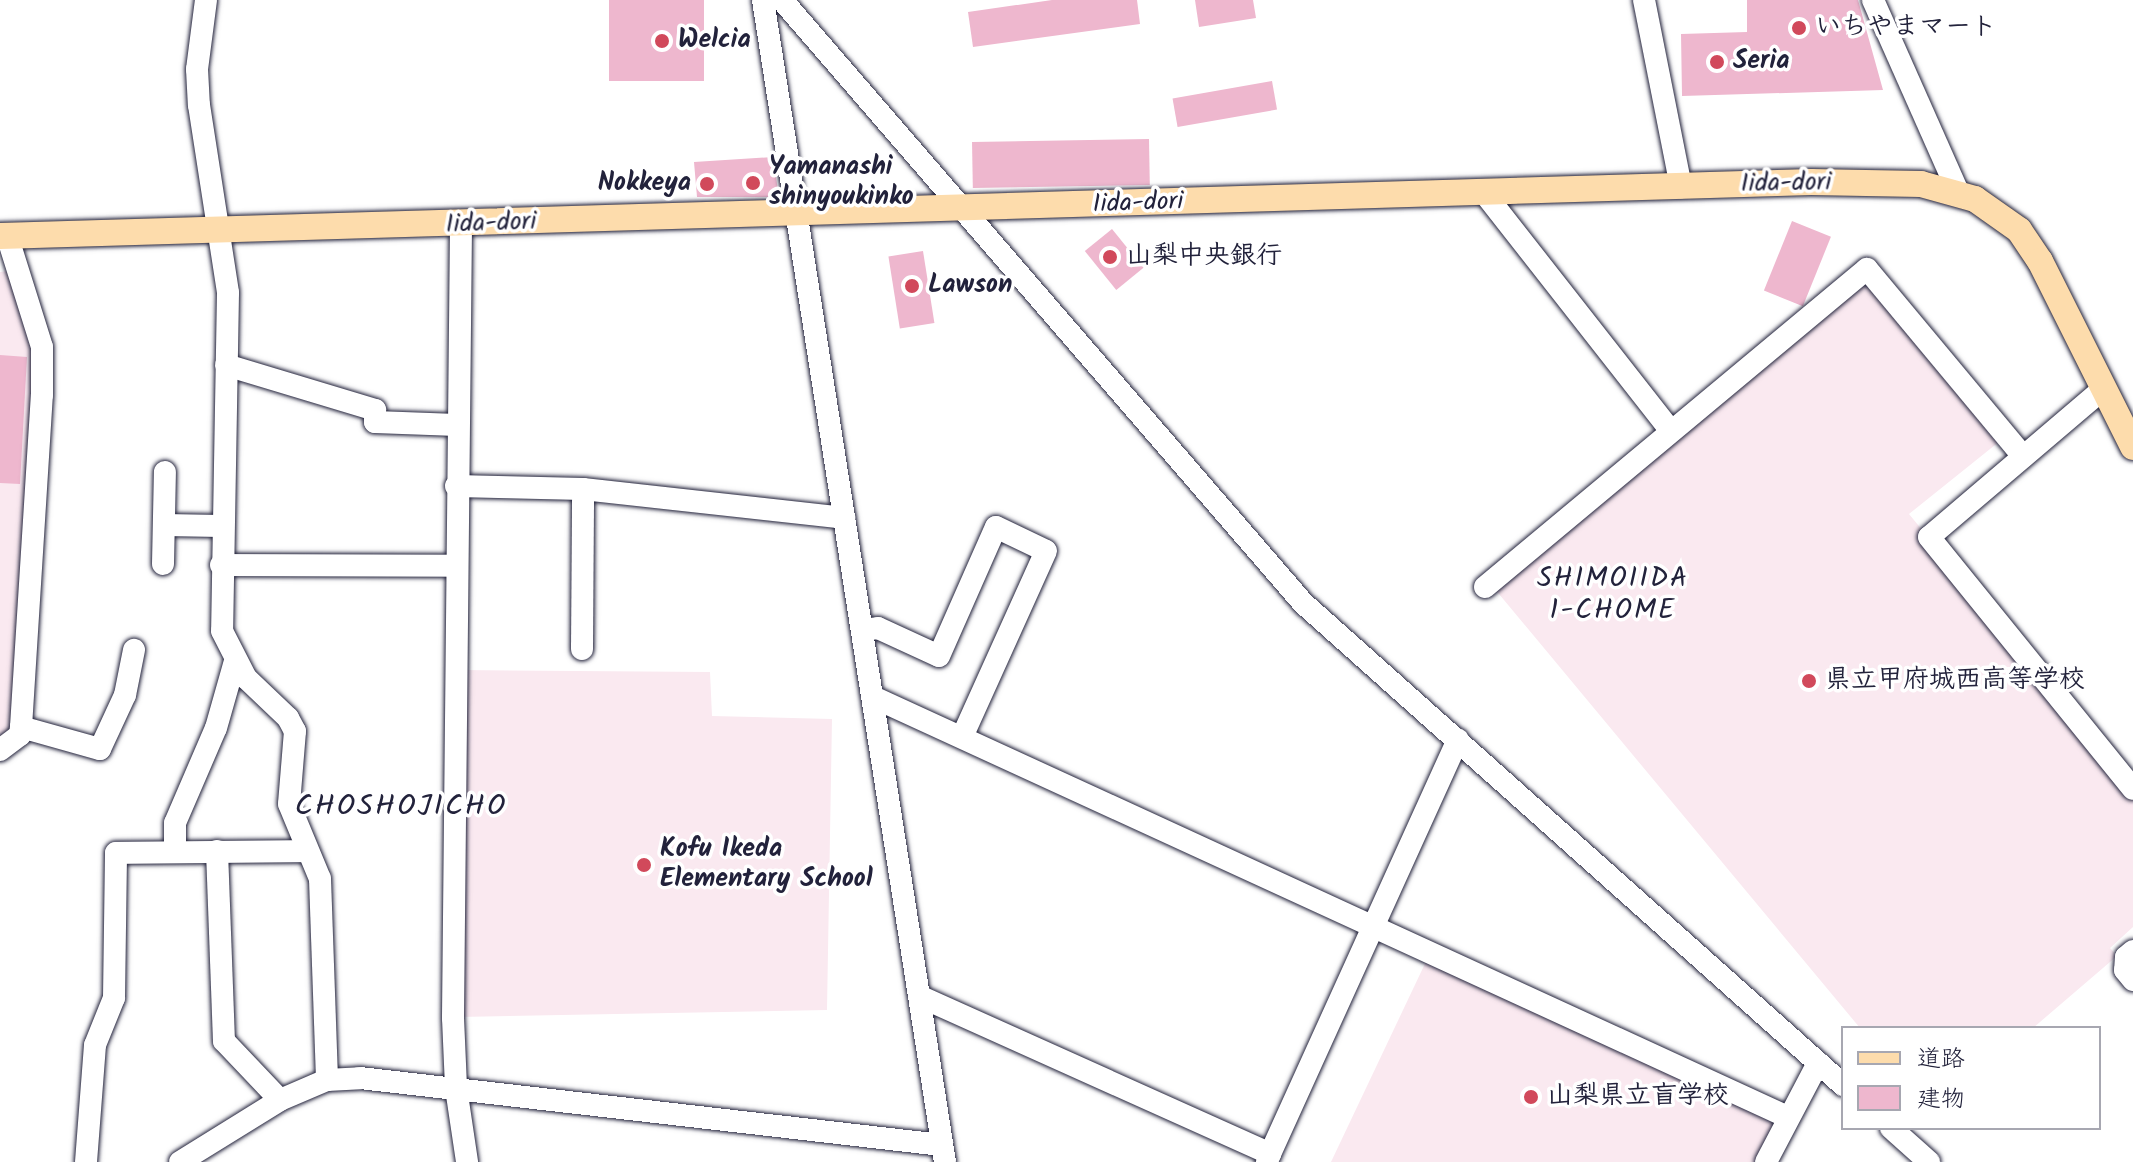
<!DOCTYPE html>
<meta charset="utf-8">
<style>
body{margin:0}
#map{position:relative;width:2133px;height:1162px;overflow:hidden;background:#fff;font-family:Kalam,"Klee One",sans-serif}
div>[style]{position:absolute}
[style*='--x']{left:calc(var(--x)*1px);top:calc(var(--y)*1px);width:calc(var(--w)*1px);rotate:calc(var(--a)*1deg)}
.built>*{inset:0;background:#fae9f0}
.building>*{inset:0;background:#eeb7ce;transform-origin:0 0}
.roads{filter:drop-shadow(0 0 2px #22223b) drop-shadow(0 0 2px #22223b)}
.minor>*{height:22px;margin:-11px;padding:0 11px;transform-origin:11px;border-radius:11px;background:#fff}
.major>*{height:26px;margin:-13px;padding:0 13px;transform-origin:13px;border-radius:13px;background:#fddcac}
.dots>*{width:22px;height:22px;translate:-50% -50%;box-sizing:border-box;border:4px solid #fff;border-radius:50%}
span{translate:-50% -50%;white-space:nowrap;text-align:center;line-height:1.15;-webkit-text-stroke:7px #fff;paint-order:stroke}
.poi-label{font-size:26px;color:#22223b;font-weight:700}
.left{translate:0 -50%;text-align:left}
.right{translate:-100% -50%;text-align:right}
.street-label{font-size:26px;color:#22223b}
.neighbourhood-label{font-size:28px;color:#22223b;letter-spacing:2px}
.quarter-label{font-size:30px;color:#22223b;letter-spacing:2px}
.legend{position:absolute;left:1841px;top:1026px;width:260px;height:104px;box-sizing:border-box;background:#fff;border:2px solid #a7a7b1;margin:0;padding:10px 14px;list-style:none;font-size:24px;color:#22223b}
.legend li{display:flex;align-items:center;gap:16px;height:40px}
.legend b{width:40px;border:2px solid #a7a7b1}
</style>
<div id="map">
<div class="built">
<i style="clip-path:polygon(9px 271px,34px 350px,13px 726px,0 743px,0 272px)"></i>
<i style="clip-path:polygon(1870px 273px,2010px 433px,1909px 514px,2133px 787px,2133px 927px,2110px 948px,2117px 956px,2033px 1028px,1860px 1028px,1484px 576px)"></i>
<i style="clip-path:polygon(457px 670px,710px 672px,712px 716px,832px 719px,827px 1010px,459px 1017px)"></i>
<i style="clip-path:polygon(1431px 951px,1788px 1117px,1766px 1162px,1331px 1162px)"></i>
</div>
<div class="building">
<i style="left:609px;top:0;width:95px;height:81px"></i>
<i style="clip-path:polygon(1052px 0,1137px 0,1140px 24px,973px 47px,968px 12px)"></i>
<i style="clip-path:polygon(1195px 0,1253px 0,1256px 18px,1199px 27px)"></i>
<i style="clip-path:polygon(1747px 0,1858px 0,1883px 90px,1682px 96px,1681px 34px,1747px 32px)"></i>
<i style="left:1272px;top:81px;width:29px;height:101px;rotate:80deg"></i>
<i style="left:1149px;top:139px;width:46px;height:177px;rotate:89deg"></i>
<i style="clip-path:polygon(773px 157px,779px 197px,697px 197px,694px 162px)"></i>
<i style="left:1792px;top:221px;width:42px;height:75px;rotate:22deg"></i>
<i style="left:1112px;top:229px;width:50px;height:35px;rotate:51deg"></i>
<i style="left:923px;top:251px;width:73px;height:35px;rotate:81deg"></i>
<i style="clip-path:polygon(0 355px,27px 357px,20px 484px,0 483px)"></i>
</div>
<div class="roads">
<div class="minor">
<i style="--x:206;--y:0;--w:70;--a:97.4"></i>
<i style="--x:197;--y:69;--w:36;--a:87"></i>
<i style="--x:199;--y:105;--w:190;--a:81.2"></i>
<i style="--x:228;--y:293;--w:338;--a:91"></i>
<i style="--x:222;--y:631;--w:53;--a:62.9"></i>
<i style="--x:246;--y:678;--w:58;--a:43.6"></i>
<i style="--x:288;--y:718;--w:15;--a:62"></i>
<i style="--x:295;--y:731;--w:73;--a:94.7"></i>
<i style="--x:289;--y:804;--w:81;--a:67.5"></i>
<i style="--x:320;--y:879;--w:201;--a:88"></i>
<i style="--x:763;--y:0;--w:1176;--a:81.1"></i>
<i style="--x:782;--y:0;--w:797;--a:49.17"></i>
<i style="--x:1303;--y:603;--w:724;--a:41.75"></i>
<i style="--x:1644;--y:0;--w:191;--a:78.8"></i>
<i style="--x:1873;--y:0;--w:210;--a:66.1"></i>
<i style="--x:1485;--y:194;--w:300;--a:51.9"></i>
<i style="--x:461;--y:226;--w:792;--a:90.58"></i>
<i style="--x:453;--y:1018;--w:70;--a:87.5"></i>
<i style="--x:456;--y:1088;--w:75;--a:81.5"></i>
<i style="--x:226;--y:365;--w:156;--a:16.8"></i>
<i style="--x:375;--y:410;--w:12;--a:90"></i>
<i style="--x:375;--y:422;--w:82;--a:2.1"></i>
<i style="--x:2103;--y:389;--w:228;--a:139.6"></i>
<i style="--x:1929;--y:537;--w:324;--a:51"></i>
<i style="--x:456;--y:486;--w:127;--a:1.4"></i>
<i style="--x:583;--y:489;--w:263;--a:6.3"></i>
<i style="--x:164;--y:525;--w:57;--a:1"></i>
<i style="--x:163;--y:564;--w:92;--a:-88.8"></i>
<i style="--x:221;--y:565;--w:234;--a:0.2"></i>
<i style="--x:1485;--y:587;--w:497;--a:-39.8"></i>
<i style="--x:1867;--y:269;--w:244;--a:50.2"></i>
<i style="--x:862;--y:630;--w:16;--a:-7"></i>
<i style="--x:878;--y:628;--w:67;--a:24.7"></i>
<i style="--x:939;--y:656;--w:141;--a:-66.2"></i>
<i style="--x:996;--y:527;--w:55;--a:25.6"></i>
<i style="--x:1046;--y:551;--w:204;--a:114.3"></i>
<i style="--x:582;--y:649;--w:160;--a:-89.6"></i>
<i style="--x:873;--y:697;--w:1007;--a:24.66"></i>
<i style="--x:21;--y:727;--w:82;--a:15.6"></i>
<i style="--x:100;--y:749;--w:60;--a:-65.2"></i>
<i style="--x:125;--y:695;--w:46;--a:-78.7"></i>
<i style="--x:0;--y:750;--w:25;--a:-37"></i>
<i style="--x:20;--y:735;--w:8;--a:-83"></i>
<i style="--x:21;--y:727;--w:333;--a:-86.4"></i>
<i style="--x:42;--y:395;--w:48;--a:-90"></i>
<i style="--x:42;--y:347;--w:117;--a:-107.4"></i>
<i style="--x:175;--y:851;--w:28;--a:-90"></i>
<i style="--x:175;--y:823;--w:103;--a:-66.7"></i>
<i style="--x:216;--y:728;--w:70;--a:-74.2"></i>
<i style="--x:217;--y:851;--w:190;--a:87.9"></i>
<i style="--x:224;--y:1041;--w:81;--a:46.5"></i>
<i style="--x:2133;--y:951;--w:9;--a:139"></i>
<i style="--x:2126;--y:957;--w:13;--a:94"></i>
<i style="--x:2125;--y:970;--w:13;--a:51"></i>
<i style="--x:919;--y:996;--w:385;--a:24.2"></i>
<i style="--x:1270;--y:1154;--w:9;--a:111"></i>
<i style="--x:1891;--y:1128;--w:51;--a:41.8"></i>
<i style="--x:1270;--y:1154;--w:455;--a:-65.6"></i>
<i style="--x:86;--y:1162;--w:117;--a:-85.6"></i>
<i style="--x:95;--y:1045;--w:51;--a:-68"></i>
<i style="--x:114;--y:998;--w:145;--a:-89.2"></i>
<i style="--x:116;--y:853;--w:191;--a:-0.6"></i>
<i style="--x:180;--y:1162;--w:118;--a:-31.8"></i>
<i style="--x:280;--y:1100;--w:51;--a:-23.1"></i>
<i style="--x:327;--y:1080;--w:33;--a:-3"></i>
<i style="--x:360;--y:1078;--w:586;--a:6.57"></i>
<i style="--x:1766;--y:1162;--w:112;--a:-62.3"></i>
</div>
<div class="major">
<i style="--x:0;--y:236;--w:1812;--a:-1.71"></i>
<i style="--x:1811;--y:182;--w:110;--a:1"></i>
<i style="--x:1921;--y:184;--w:56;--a:15.5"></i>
<i style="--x:1975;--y:199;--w:54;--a:35.2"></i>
<i style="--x:2019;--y:230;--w:37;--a:56"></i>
<i style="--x:2040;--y:261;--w:208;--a:63.4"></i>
</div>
</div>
<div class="dots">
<i style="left:1799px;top:28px;background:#d1495b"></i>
<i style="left:662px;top:41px;background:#d1495b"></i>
<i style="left:1717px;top:62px;background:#d1495b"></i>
<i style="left:753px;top:183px;background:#d1495b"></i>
<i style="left:707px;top:184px;background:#d1495b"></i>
<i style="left:1110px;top:257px;background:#d1495b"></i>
<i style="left:912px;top:286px;background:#d1495b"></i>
<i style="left:1809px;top:681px;background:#d1495b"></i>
<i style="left:644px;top:865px;background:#d1495b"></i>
<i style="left:1531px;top:1097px;background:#d1495b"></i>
</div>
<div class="poi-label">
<span class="left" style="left:1815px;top:28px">いちやまマート</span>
<span class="left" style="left:678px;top:41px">Welcia</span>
<span class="left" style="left:1733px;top:62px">Seria</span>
<span class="left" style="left:769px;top:183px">Yamanashi<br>shinyoukinko</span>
<span class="right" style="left:691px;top:184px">Nokkeya</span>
<span class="left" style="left:1126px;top:257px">山梨中央銀行</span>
<span class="left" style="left:928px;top:286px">Lawson</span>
<span class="left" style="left:1825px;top:681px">県立甲府城西高等学校</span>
<span class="left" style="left:660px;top:865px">Kofu Ikeda<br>Elementary School</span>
<span class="left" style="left:1547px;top:1097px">山梨県立盲学校</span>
</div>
<div class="street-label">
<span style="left:1786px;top:184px;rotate:-1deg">Iida-dori</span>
<span style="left:1138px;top:204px;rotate:-2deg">Iida-dori</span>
<span style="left:491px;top:224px;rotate:-2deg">Iida-dori</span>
</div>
<div class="neighbourhood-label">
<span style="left:1613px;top:595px">SHIMOIIDA<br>1-CHOME</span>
</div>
<div class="quarter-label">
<span style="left:401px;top:807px">CHOSHOJICHO</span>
</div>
<ul class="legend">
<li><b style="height:10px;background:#fddcac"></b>道路</li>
<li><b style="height:22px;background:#eeb7ce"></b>建物</li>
</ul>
</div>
